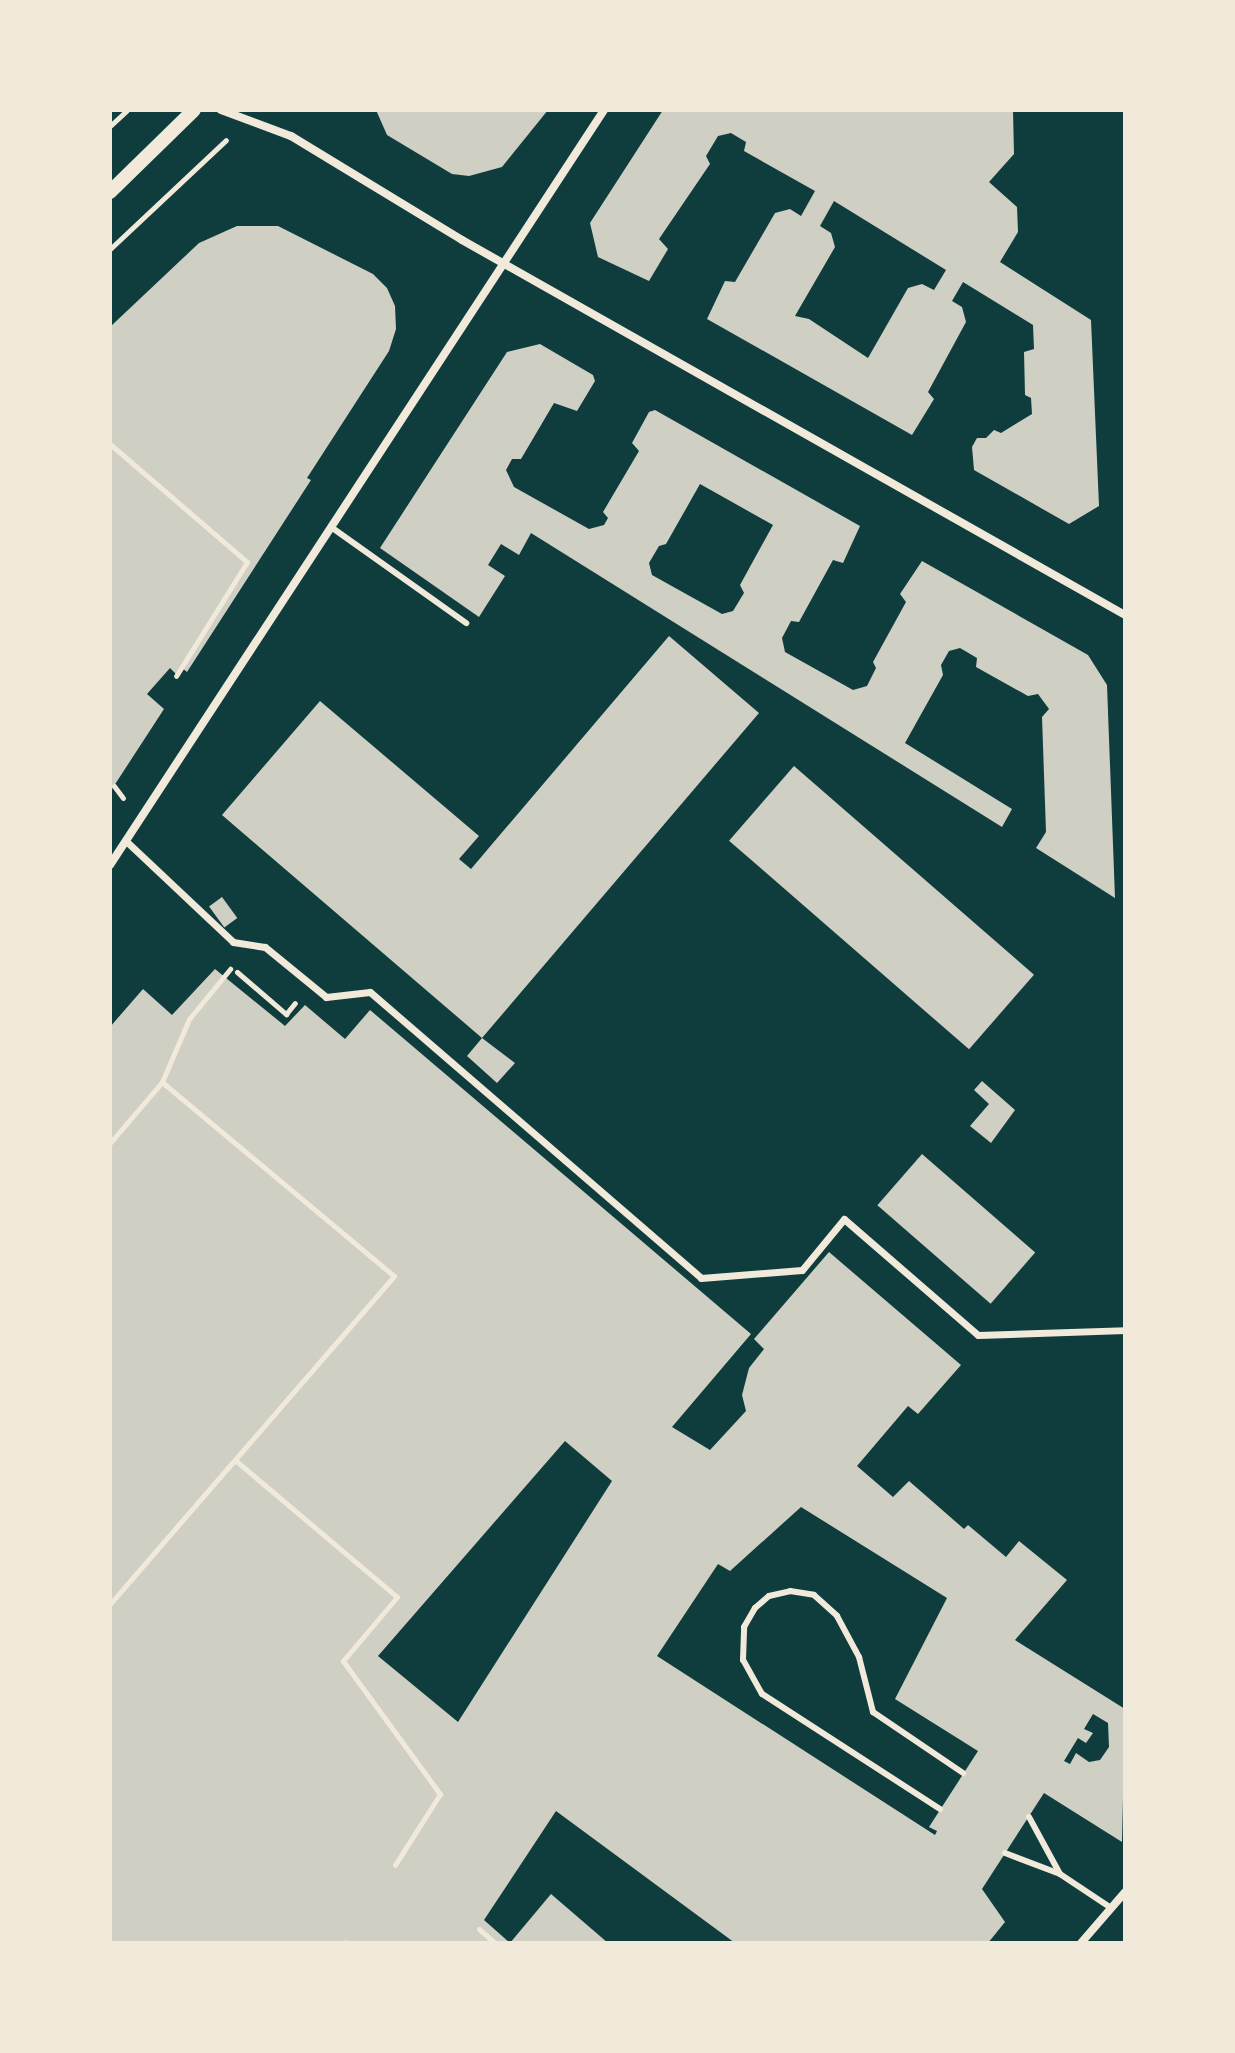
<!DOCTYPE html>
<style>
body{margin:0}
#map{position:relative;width:1235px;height:2053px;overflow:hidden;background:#0f3d3e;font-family:Montserrat,sans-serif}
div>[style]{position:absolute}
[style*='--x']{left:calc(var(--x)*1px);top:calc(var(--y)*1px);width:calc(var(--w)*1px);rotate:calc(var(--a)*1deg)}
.building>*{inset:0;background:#cfcfc3;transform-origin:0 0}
.path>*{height:5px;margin:-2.5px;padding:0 2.5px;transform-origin:2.5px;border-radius:2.5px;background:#f1e9da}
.service>*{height:6px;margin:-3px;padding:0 3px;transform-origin:3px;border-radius:3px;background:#f1e9da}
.pedestrian>*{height:7px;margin:-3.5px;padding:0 3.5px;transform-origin:3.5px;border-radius:3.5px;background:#f1e9da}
.minor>*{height:8px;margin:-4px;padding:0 4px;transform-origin:4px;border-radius:4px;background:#f1e9da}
.tertiary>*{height:14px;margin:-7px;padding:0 7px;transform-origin:7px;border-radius:7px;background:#f1e9da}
span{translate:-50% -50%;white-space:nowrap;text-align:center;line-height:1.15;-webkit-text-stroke:6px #f1e9da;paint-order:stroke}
.frame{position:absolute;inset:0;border:112px solid #f1e9da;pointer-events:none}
</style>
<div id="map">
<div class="building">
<i style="clip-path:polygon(376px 110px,548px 110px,502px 167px,469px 176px,452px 174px,387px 135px)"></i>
<i style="clip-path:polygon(evenodd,663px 110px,1013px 110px,1014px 154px,989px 182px,1017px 207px,1018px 232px,1000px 262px,1091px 320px,1099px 506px,1069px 524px,974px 470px,972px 447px,977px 438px,986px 438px,994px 430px,1001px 433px,1032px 414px,1031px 398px,1025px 395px,1024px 352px,1034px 349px,1033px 325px,963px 282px,952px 301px,962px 307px,966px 322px,928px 392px,934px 399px,912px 435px,707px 319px,725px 281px,735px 282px,775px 213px,790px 209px,801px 216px,815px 191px,744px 151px,746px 142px,731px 133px,718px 136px,706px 156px,710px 164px,659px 239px,668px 249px,649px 281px,598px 257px,590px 223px,663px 110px,834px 201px,946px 270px,934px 290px,922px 284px,908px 288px,868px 358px,809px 319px,795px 316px,835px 247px,831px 233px,820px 226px,834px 201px)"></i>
<i style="clip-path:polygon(237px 226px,278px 226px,373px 274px,387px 288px,395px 306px,396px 329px,389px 351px,307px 478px,311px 480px,187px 672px,181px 667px,176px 674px,170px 668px,147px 694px,164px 709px,110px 792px,110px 327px,199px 243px)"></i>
<i style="clip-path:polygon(evenodd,540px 344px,593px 375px,595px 381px,577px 411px,554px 403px,521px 459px,512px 459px,506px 470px,514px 487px,589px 529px,604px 525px,608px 518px,603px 512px,639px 451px,632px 443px,649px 412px,655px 410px,860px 526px,843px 563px,833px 560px,799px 622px,791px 621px,782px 638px,785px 652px,853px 690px,867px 686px,876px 668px,873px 662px,906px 602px,900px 594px,922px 561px,1088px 655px,1107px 685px,1115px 898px,1036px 848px,1046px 832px,1042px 717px,1049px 709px,1038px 694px,1028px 696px,976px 667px,977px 658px,960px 648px,949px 651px,941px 665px,943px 675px,905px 743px,1012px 809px,1002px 827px,531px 533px,519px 555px,501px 544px,488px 565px,505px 576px,479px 617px,380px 548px,507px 352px,540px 344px,700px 484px,773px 525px,740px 585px,744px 593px,733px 611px,722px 614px,652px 575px,649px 563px,659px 546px,666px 544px,700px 484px)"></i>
<i style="clip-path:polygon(669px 636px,759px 713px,482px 1038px,515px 1063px,497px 1083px,467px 1056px,482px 1038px,222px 815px,320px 701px,479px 836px,459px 859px,471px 869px)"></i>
<i style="left:794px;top:766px;width:318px;height:99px;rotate:41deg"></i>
<i style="left:222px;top:897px;width:26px;height:16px;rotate:54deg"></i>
<i style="clip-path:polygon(evenodd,215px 969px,285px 1026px,305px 1005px,345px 1039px,370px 1010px,751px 1334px,672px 1427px,710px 1450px,746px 1411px,742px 1395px,749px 1368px,764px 1349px,754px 1339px,829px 1252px,961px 1365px,918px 1414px,908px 1406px,857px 1466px,893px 1497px,909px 1481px,964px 1529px,968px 1525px,1006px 1557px,1019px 1541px,1067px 1580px,1015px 1640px,1125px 1709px,1122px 1842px,1044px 1793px,982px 1889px,1005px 1922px,988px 1943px,735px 1943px,556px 1811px,484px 1920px,510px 1943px,551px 1894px,608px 1943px,110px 1943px,110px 1027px,143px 989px,172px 1015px,215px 969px,565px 1441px,612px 1481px,458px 1722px,378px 1656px,565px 1441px,215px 969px,801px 1507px,947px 1598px,895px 1699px,978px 1751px,929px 1827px,937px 1831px,935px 1835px,657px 1656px,718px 1564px,730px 1571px,801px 1507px,215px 969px,1093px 1714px,1108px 1723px,1109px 1747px,1100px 1760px,1089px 1762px,1076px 1753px,1070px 1764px,1064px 1761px,1078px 1738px,1086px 1743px,1093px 1733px,1084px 1729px,1093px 1714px)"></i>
<i style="clip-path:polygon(982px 1081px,1015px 1110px,991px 1143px,970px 1126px,989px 1104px,974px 1090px)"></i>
<i style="left:922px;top:1154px;width:150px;height:68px;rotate:41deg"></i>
</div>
<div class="path">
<i style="--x:110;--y:126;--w:23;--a:-43"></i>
<i style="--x:110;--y:249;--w:159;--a:-43.2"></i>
<i style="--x:110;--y:444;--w:181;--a:40.7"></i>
<i style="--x:247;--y:562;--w:134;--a:121.9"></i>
<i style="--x:114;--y:786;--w:15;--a:53"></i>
<i style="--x:237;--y:972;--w:65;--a:40.6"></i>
<i style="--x:286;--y:1014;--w:14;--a:-51"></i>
<i style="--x:162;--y:1082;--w:69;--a:-66.8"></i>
<i style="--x:189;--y:1019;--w:65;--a:-50.6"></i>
<i style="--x:110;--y:1143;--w:80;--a:-49.6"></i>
<i style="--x:162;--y:1082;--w:302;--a:39.9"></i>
<i style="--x:394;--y:1276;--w:434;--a:130.9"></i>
<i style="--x:235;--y:1460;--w:212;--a:40.2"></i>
<i style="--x:397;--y:1597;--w:84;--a:130.2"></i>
<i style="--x:343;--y:1661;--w:165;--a:53.9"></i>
<i style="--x:440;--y:1794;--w:84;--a:122.4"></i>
<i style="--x:479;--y:1929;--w:21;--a:41"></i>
<i style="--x:344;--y:1943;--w:1;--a:-45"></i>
</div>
<div class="service">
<i style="--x:331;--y:527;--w:166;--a:35.4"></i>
<i style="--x:940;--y:1809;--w:212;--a:-147.1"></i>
<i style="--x:762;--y:1694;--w:39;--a:-119"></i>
<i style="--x:743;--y:1660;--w:33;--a:-88"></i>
<i style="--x:744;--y:1627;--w:22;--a:-60"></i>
<i style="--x:755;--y:1608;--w:18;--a:-41"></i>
<i style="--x:769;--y:1596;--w:22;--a:-13"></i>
<i style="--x:790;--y:1591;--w:24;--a:9"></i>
<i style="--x:814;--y:1595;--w:31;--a:42"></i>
<i style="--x:837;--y:1616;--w:47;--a:61.8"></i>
<i style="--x:859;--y:1657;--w:57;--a:75.7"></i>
<i style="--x:873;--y:1712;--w:109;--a:34.1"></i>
<i style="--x:1005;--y:1853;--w:59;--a:20.9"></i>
<i style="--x:1060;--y:1874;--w:65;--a:-118.5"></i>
<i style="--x:1060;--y:1874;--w:61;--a:33.7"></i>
</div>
<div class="pedestrian">
<i style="--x:126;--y:841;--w:147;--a:43.3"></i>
<i style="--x:233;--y:942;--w:32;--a:9"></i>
<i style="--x:265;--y:947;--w:79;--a:39.3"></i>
<i style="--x:326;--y:997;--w:44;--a:-6.5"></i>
<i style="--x:370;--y:992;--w:437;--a:40.8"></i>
<i style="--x:701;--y:1278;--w:101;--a:-4.5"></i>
<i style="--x:802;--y:1270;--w:66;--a:-50.5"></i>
<i style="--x:844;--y:1219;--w:177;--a:40.9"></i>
<i style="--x:978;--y:1335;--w:147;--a:-1.9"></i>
</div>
<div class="minor">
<i style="--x:221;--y:110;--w:75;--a:20.4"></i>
<i style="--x:291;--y:136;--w:200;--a:31.3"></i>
<i style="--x:462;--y:240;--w:762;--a:29.49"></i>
<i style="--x:110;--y:865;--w:902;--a:-56.8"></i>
<i style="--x:1081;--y:1943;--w:67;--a:-49.2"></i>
</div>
<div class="tertiary">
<i style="--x:110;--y:192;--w:117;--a:-44.3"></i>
</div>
<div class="frame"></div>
</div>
